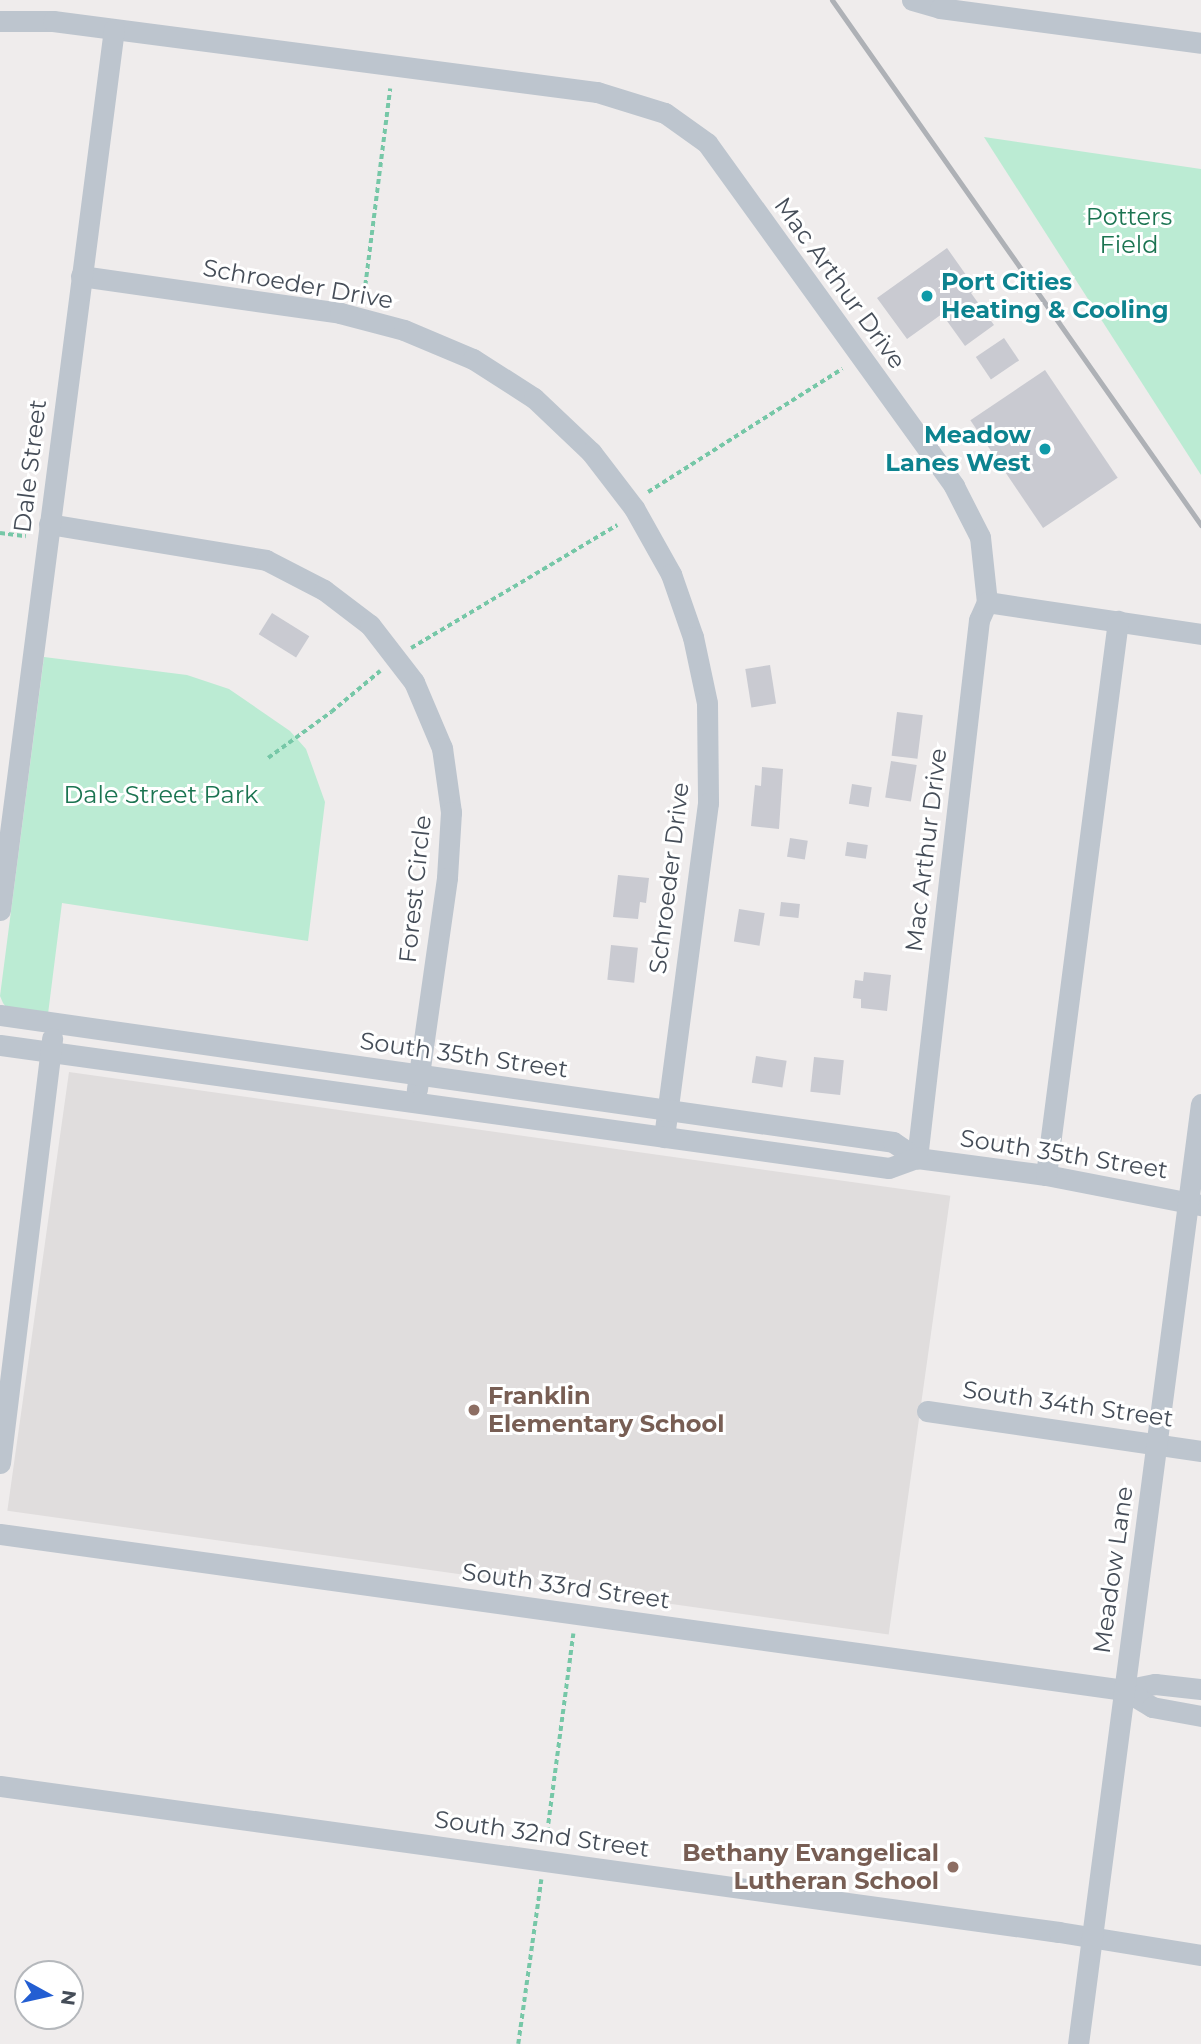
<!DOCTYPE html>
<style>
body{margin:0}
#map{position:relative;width:1201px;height:2044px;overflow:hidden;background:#efecec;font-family:Montserrat,sans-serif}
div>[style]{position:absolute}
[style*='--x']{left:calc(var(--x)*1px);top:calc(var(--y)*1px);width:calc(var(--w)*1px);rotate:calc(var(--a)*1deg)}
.education>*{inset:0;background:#e0dddd;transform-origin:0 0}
.green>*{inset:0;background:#bbebd3}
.building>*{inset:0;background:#c9cad1;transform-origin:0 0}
.path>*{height:3.5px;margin-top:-1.75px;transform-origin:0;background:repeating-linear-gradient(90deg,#76c7a7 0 5px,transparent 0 8.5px)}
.minor>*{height:21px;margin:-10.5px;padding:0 10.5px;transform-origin:10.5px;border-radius:10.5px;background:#bdc5ce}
.rail>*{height:5px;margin:-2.5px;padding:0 2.5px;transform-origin:2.5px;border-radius:2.5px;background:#aeb1b6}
.dots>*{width:19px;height:19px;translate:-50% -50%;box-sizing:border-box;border:4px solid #fff;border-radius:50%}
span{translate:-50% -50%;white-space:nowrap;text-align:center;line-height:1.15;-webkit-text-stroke:6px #fff;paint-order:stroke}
.park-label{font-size:24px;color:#1b7451}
.culture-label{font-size:24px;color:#0d838f;font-weight:700}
.left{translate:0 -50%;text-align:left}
.right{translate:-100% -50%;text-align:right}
.street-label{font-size:24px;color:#454d58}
.education-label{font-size:24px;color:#785e54;font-weight:700}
.north{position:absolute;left:14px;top:1960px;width:70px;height:70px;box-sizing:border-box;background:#fff;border:2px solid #b5b8bc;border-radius:50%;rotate:98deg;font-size:19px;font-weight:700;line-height:28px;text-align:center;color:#454d58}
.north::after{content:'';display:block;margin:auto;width:24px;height:32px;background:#235ed2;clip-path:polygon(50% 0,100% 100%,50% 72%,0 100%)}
</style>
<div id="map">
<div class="education">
<i style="left:69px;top:1072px;width:890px;height:443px;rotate:8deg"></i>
</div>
<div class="green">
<i style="clip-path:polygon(984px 137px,1201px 169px,1201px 475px)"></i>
<i style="clip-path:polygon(44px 657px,187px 675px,229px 689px,290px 731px,306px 749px,325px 802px,308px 941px,62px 903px,48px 1014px,6px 1007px,3px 1003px,0 996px)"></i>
</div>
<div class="building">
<i style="clip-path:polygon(947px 248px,976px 289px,971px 293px,994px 325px,965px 346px,942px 314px,907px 339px,877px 298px)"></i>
<i style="left:1004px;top:338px;width:27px;height:34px;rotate:56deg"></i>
<i style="left:1045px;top:370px;width:130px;height:90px;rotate:56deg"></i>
<i style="left:272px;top:613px;width:44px;height:25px;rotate:32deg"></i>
<i style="left:770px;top:665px;width:39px;height:25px;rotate:81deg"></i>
<i style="left:897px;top:712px;width:26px;height:44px;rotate:7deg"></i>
<i style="left:891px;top:761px;width:26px;height:37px;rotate:9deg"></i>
<i style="clip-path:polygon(762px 767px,783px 769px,779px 829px,751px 826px,755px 785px,761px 786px)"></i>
<i style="left:852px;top:784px;width:20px;height:20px;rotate:9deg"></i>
<i style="left:790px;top:838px;width:18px;height:19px;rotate:9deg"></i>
<i style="left:847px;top:842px;width:21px;height:14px;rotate:8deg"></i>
<i style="clip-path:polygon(618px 875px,649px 878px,646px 903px,640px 902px,638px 919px,613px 917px)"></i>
<i style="left:781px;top:902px;width:19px;height:14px;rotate:6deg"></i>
<i style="left:739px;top:909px;width:26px;height:33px;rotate:9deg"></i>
<i style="left:611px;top:945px;width:27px;height:35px;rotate:6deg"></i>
<i style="clip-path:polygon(864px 972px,891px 975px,887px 1011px,861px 1008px,861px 999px,853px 998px,855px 980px,863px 981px)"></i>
<i style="left:756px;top:1056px;width:31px;height:27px;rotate:9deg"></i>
<i style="left:814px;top:1057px;width:30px;height:35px;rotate:6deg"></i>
</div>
<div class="path">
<i style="--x:364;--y:294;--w:207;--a:-82.8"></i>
<i style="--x:648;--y:492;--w:230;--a:-32.4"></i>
<i style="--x:0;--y:533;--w:26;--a:7"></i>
<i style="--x:411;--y:648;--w:240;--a:-30.8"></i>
<i style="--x:268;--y:758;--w:78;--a:-36.1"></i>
<i style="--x:331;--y:712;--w:64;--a:-39.9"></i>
<i style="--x:547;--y:1832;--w:200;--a:-82.5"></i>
<i style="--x:518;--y:2044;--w:166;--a:-82"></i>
</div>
<div class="minor">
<i style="--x:912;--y:0;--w:29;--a:16"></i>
<i style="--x:940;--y:8;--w:263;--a:7.6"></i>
<i style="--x:0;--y:21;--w:53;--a:0"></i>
<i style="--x:53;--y:21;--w:549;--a:7.44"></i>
<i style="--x:597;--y:92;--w:71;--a:17.2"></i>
<i style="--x:665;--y:113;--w:52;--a:35.5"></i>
<i style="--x:707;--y:143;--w:423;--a:54.2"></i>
<i style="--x:954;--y:486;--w:57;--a:63"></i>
<i style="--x:980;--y:537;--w:65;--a:83.9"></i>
<i style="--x:987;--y:602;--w:20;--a:114"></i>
<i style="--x:979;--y:620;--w:542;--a:96.57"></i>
<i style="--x:81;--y:276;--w:262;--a:8.1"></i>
<i style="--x:340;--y:313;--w:66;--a:14.9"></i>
<i style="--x:404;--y:330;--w:75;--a:22.8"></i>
<i style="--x:473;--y:359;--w:72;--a:32.6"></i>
<i style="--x:534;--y:398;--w:79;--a:43.5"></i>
<i style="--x:591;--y:452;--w:71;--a:52.5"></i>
<i style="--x:634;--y:508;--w:76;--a:60.7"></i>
<i style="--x:671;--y:574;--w:67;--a:70.8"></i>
<i style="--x:693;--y:637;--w:67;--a:78"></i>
<i style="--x:707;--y:703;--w:100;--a:89.4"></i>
<i style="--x:708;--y:803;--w:337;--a:97.5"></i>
<i style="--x:49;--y:524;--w:220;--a:9.4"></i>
<i style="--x:266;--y:560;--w:65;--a:27.3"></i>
<i style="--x:324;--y:590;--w:58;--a:37.3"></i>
<i style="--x:370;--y:625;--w:72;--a:52.3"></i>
<i style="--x:414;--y:682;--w:72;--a:67"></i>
<i style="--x:442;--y:748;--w:65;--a:82"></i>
<i style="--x:451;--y:812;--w:66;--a:93.5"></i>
<i style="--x:447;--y:878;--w:214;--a:98.1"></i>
<i style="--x:987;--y:602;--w:216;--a:8.5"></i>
<i style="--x:0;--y:910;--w:888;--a:-82.63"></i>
<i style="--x:0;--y:1015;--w:902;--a:8.09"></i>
<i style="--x:893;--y:1142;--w:29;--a:34"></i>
<i style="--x:917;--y:1158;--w:130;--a:7.5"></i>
<i style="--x:1046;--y:1175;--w:158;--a:11"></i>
<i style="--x:0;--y:1045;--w:897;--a:7.88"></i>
<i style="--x:889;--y:1168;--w:30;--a:-20"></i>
<i style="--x:1046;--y:1175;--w:559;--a:-82.6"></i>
<i style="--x:927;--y:1411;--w:277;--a:8.3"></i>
<i style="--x:0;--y:1463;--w:428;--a:-83"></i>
<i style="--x:0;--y:1534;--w:1135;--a:7.9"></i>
<i style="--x:1124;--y:1690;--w:32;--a:-11"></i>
<i style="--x:1155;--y:1684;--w:46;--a:6.2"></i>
<i style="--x:1124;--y:1690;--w:33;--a:31"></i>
<i style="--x:1152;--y:1707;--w:50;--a:10.4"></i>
<i style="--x:0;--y:1786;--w:1069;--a:7.85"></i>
<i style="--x:1059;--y:1932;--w:144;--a:9.2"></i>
<i style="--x:1078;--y:2044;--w:948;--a:-82.55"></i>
</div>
<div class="rail">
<i style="--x:832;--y:0;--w:642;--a:54.9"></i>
</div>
<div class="dots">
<i style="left:927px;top:296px;background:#0f9aa8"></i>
<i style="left:1045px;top:449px;background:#0f9aa8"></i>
<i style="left:474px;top:1410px;background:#8d6e63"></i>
<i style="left:953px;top:1867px;background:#8d6e63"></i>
</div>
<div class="park-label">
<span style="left:1129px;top:231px">Potters<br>Field</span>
<span style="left:161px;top:795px">Dale Street Park</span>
</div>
<div class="culture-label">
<span class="left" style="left:941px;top:296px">Port Cities<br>Heating &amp; Cooling</span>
<span class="right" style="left:1031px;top:449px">Meadow<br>Lanes West</span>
</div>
<div class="street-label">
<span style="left:840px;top:283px;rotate:54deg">Mac Arthur Drive</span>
<span style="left:298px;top:284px;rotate:10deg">Schroeder Drive</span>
<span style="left:30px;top:466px;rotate:-83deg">Dale Street</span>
<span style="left:926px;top:850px;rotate:-83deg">Mac Arthur Drive</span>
<span style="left:669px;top:878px;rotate:-83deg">Schroeder Drive</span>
<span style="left:415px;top:889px;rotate:-84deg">Forest Circle</span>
<span style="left:464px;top:1055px;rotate:8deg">South 35th Street</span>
<span style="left:1064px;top:1154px;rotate:9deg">South 35th Street</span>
<span style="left:1068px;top:1404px;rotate:8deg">South 34th Street</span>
<span style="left:1113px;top:1570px;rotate:-82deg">Meadow Lane</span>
<span style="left:566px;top:1586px;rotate:8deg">South 33rd Street</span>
<span style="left:542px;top:1834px;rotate:8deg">South 32nd Street</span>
</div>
<div class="education-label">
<span class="left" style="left:488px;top:1410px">Franklin<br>Elementary School</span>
<span class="right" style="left:939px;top:1867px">Bethany Evangelical<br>Lutheran School</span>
</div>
<div class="north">N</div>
</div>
